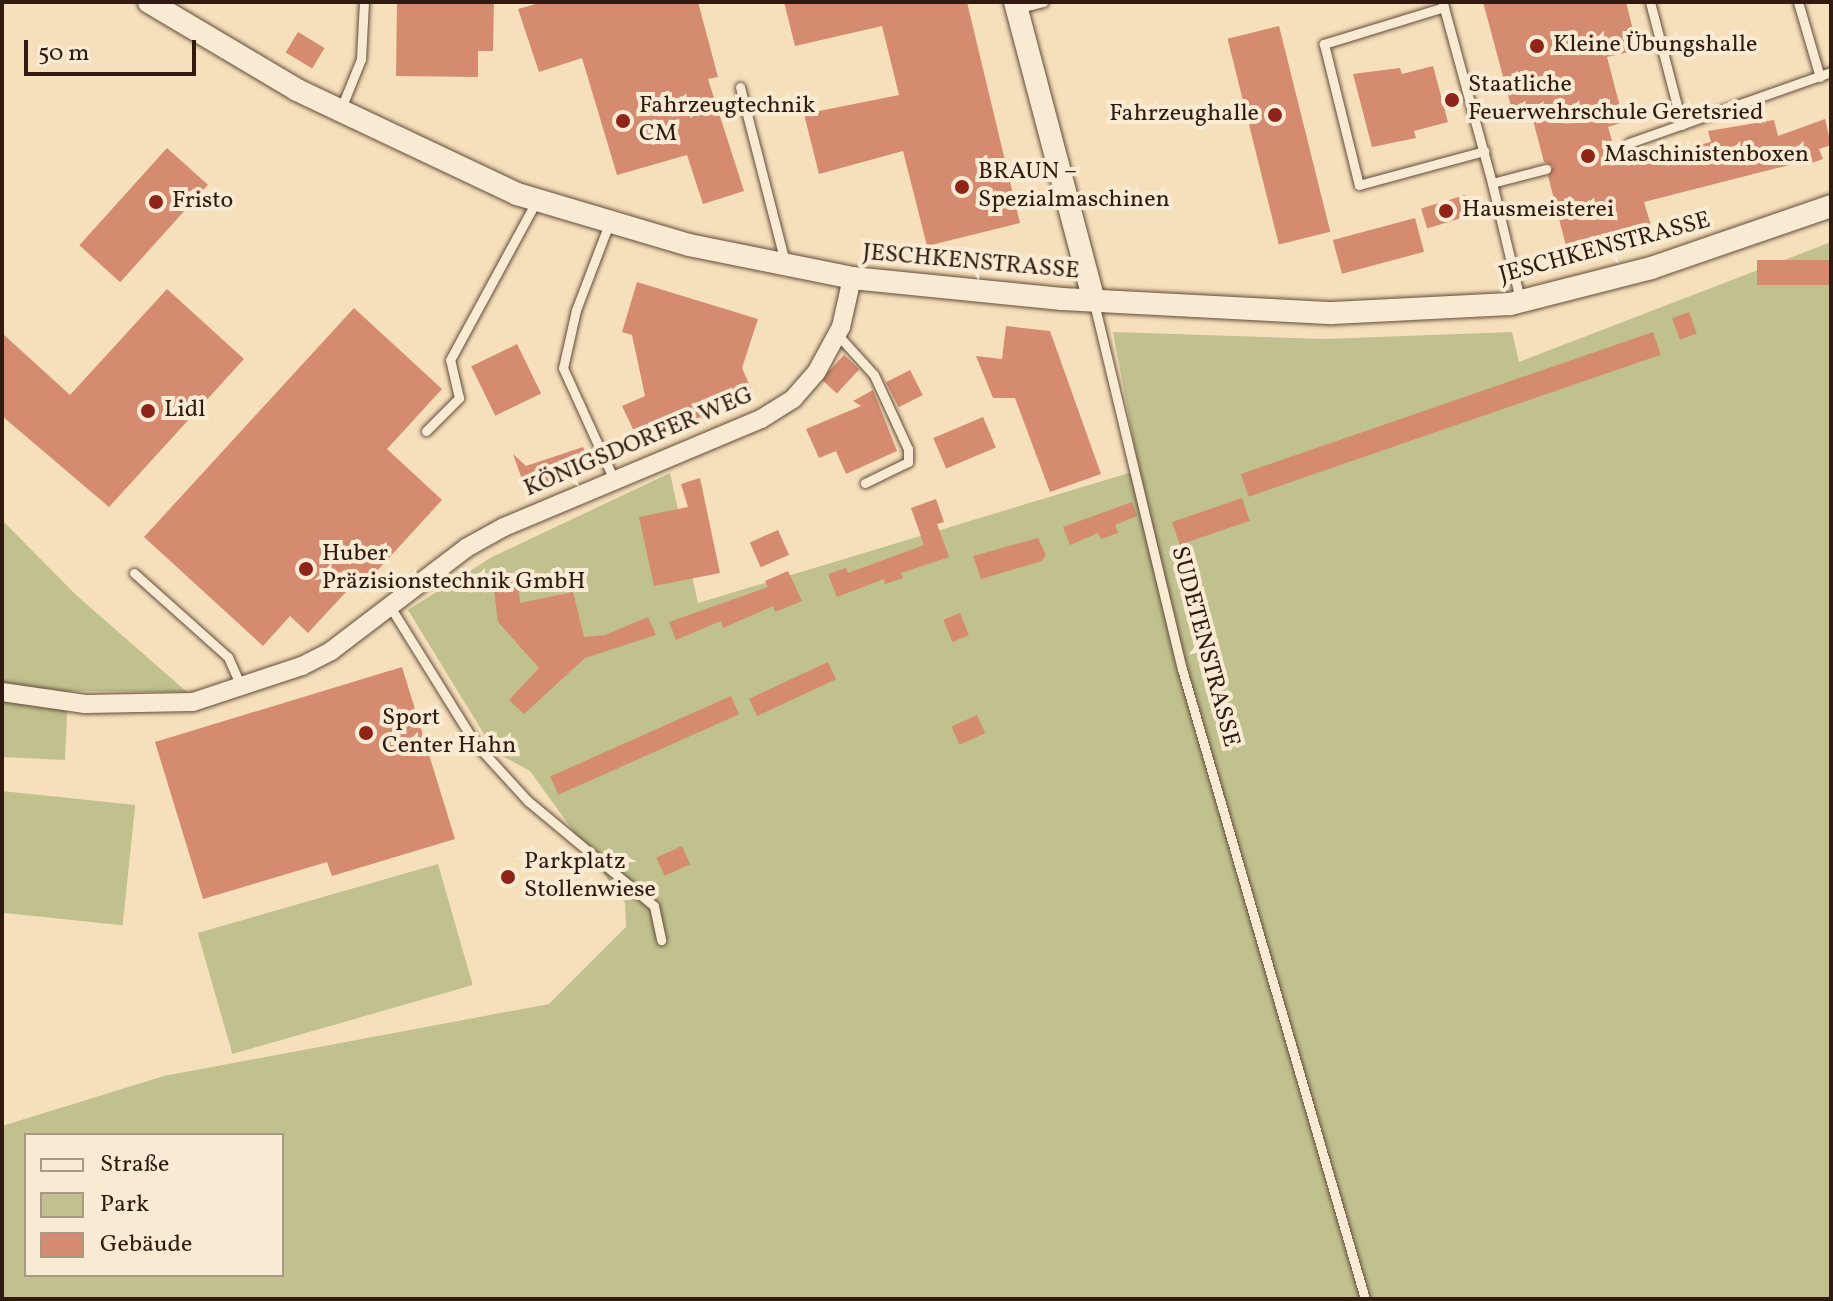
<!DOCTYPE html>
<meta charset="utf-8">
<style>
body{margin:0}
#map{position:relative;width:1833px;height:1301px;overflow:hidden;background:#f6e0bb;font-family:Vollkorn,serif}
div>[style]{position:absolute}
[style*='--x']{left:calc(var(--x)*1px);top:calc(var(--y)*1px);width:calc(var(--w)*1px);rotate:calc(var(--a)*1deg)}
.green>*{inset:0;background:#c0c18e;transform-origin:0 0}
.building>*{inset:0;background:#d48b6f;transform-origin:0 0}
.roads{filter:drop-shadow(0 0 2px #624c3b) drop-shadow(0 0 2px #624c3b)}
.service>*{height:9px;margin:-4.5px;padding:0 4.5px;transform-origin:4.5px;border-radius:4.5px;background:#f9ebd3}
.minor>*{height:18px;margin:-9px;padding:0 9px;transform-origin:9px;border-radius:9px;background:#f9ebd3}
.tertiary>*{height:22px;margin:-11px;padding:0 11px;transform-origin:11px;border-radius:11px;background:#f9ebd3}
.dots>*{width:22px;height:22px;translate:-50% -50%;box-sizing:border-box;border:4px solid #f9ebd3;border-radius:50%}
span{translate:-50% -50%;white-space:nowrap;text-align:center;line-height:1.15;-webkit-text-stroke:8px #f9ebd3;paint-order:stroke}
.poi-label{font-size:24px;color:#311b10}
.left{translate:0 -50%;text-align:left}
.right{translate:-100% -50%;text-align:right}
.street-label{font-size:24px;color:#311b10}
.frame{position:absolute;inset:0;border:4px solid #311b10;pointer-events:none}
.legend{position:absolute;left:24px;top:1133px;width:260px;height:144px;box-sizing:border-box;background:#f9ebd3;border:2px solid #a99885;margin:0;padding:10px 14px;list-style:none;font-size:24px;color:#311b10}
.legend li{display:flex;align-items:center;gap:16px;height:40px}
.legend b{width:40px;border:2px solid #a99885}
.scale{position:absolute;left:24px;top:40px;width:172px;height:36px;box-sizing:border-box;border:4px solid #311b10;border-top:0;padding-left:10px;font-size:24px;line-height:28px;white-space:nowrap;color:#311b10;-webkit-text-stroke:6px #f9ebd3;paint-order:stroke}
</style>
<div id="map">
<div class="green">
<i style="clip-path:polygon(evenodd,1831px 242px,1831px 1299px,2px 1299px,2px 1126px,164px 1076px,549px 1004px,626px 927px,625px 903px,530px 771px,495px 752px,408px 610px,492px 557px,670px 473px,698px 603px,1139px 470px,1113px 332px,1325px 339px,1512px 332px,1519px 362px,1831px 242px,26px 1135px,282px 1135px,282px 1275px,26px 1275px,26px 1135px)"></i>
<i style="clip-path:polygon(2px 520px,76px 595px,187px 692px,68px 691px,65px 760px,2px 757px)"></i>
<i style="left:2px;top:791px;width:134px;height:121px;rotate:6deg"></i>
<i style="left:438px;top:864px;width:126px;height:250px;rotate:74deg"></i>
</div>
<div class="building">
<i style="clip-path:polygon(397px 2px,494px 2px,493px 51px,478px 51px,478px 77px,396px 76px)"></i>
<i style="clip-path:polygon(543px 2px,698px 2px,718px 77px,708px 79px,744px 191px,703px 204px,687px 155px,617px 175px,582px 58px,539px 72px,518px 9px)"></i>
<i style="clip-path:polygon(784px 2px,967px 2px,1020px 223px,927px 246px,903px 151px,819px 174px,804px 114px,899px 95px,882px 26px,795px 46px)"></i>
<i style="clip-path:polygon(1483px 2px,1626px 2px,1638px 50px,1607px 57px,1624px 122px,1608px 127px,1616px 154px,1631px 150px,1634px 161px,1711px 142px,1708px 131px,1774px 120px,1778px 136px,1825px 119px,1831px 145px,1819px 149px,1823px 159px,1806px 165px,1805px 161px,1644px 202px,1652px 229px,1567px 250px,1548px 176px,1553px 166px,1544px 162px,1529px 105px,1512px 110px)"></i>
<i style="left:1279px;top:26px;width:212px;height:53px;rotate:76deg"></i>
<i style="left:298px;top:32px;width:31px;height:24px;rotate:31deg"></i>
<i style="clip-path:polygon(1433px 66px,1448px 122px,1414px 131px,1416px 138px,1372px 147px,1353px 74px,1400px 68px,1402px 74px)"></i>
<i style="left:167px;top:148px;width:55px;height:131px;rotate:42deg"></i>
<i style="left:1465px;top:195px;width:21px;height:46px;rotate:73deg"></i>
<i style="left:1415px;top:218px;width:35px;height:85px;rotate:75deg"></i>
<i style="left:1831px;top:260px;width:25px;height:74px;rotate:90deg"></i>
<i style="clip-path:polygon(637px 282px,758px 319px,742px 368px,754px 395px,641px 446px,622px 406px,645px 396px,632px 335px,622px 332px)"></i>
<i style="clip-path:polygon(167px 289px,244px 359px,109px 507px,2px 416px,2px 333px,70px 395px)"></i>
<i style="clip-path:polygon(354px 308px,442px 389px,387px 449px,442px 500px,364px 585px,358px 579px,308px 633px,290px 616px,263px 646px,144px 537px)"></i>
<i style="left:1689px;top:312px;width:23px;height:18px;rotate:70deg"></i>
<i style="clip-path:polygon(1006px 326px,1050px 331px,1101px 474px,1050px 492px,1015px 398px,993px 398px,976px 356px,1002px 359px)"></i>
<i style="left:1653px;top:332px;width:24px;height:436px;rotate:71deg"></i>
<i style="left:517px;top:344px;width:55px;height:51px;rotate:64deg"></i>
<i style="left:844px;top:355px;width:21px;height:33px;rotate:43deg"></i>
<i style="left:910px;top:370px;width:28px;height:27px;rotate:63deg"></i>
<i style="clip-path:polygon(873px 390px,897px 451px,846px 474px,836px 451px,819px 458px,806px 429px,861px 406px,853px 401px)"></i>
<i style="left:983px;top:417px;width:33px;height:54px;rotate:67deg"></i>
<i style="clip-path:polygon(583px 447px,592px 466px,568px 477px,569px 482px,528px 496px,513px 454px,526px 466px)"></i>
<i style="clip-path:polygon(700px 478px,720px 573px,654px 586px,639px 517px,688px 507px,681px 484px)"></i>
<i style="left:1242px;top:498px;width:24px;height:74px;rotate:71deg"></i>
<i style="clip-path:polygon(936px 499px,944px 522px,937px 524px,949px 557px,901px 573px,903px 578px,885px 584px,884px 579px,837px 597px,828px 574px,846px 568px,848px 573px,924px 545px,911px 508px)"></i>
<i style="clip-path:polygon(1132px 502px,1137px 516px,1115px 525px,1118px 533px,1101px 539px,1098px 533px,1070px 545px,1063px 527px)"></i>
<i style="left:778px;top:530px;width:27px;height:31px;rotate:66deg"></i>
<i style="clip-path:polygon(1038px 538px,1046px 555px,1042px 561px,981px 579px,973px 556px)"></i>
<i style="clip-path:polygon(788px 571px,802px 601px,775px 612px,773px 606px,723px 628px,721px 621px,676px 640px,669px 622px,768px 587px,765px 581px)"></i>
<i style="clip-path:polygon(517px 573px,520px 603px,573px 592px,584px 637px,605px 635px,648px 617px,656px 635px,585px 658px,524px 714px,509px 700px,539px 668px,498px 622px,492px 576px)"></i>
<i style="left:960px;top:613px;width:24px;height:18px;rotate:68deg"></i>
<i style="left:828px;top:662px;width:19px;height:87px;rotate:65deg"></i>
<i style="clip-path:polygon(402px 667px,455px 839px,332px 876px,327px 862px,203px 899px,155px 742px)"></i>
<i style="left:731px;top:696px;width:20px;height:198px;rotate:66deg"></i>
<i style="left:977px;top:715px;width:20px;height:28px;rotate:66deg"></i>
<i style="left:682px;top:846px;width:20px;height:28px;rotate:66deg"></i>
</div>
<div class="roads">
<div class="service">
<i style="--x:1650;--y:2;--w:127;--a:75.4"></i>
<i style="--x:1798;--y:2;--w:78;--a:73.7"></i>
<i style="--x:1443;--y:4;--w:186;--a:74.7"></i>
<i style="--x:1492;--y:183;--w:56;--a:-14.5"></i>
<i style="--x:1444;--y:7;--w:126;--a:162.9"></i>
<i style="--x:1324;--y:44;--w:145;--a:76.1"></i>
<i style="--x:1359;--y:185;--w:130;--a:-15.2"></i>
<i style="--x:1019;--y:8;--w:25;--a:-14"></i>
<i style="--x:740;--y:87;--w:181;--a:75.6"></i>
<i style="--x:340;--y:111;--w:56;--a:-68"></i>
<i style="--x:361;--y:59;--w:57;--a:-87"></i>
<i style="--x:1629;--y:143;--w:214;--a:-19.4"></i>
<i style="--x:1492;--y:183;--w:120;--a:76.5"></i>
<i style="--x:610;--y:221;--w:95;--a:110.9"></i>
<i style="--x:576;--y:310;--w:59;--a:102.6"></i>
<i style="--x:563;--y:368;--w:123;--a:65.5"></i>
<i style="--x:1094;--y:303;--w:376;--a:76.5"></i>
<i style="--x:1182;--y:669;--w:656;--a:73.8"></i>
<i style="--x:837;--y:334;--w:55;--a:47.9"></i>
<i style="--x:874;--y:375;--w:81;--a:65.3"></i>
<i style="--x:908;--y:449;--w:13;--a:90"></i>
<i style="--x:908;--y:462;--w:48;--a:154"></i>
<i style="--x:426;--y:431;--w:47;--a:-45"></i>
<i style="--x:459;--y:398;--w:39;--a:-103"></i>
<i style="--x:450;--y:360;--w:182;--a:-61.5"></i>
<i style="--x:134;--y:573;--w:126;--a:41.8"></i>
<i style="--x:228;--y:657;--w:35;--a:66"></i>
<i style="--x:389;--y:605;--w:163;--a:58.1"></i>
<i style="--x:475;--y:743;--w:79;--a:47.6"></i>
<i style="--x:528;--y:801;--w:164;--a:39.8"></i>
<i style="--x:654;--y:906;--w:35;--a:78"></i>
</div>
<div class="minor">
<i style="--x:2;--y:692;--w:84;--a:8.2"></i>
<i style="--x:85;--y:704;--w:108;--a:-1.1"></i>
<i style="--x:193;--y:702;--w:115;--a:-18.3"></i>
<i style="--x:302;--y:666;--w:33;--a:-27"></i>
<i style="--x:331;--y:651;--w:170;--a:-37.3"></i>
<i style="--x:466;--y:548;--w:43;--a:-28.9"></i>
<i style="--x:504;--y:527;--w:279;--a:-22.8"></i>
<i style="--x:761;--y:419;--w:38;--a:-32"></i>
<i style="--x:793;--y:399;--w:35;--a:-49"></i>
<i style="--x:816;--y:373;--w:52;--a:-61.5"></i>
<i style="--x:841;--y:327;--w:50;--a:-77.3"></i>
</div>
<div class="tertiary">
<i style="--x:149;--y:2;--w:172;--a:30.7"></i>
<i style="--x:297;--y:90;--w:243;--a:25.3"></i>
<i style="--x:517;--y:194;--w:179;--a:16.5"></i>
<i style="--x:689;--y:245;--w:166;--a:11.4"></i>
<i style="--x:852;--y:278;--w:211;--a:5.7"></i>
<i style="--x:1062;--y:299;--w:271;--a:3"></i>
<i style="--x:1333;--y:313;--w:177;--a:-2.9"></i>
<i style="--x:1510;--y:304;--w:146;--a:-14.3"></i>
<i style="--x:1651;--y:268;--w:190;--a:-19"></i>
<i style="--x:1015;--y:2;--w:308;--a:75.2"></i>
</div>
</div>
<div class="dots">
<i style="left:1537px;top:46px;background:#8f2418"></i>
<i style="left:1452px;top:100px;background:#8f2418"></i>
<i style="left:1275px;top:115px;background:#8f2418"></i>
<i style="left:623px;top:121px;background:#8f2418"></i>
<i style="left:1588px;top:156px;background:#8f2418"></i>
<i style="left:962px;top:187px;background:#8f2418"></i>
<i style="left:156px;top:202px;background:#8f2418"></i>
<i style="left:1446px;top:211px;background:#8f2418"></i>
<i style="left:148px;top:411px;background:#8f2418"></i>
<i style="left:306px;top:569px;background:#8f2418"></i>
<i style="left:366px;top:733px;background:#8f2418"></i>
<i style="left:508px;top:877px;background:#8f2418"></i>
</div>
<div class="poi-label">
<span class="left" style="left:1553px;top:46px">Kleine Übungshalle</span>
<span class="left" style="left:1468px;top:100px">Staatliche<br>Feuerwehrschule Geretsried</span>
<span class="left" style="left:639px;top:121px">Fahrzeugtechnik<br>CM</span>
<span class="right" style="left:1259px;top:115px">Fahrzeughalle</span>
<span class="left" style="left:1604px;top:156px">Maschinistenboxen</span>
<span class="left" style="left:978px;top:187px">BRAUN –<br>Spezialmaschinen</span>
<span class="left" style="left:172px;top:202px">Fristo</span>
<span class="left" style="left:1462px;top:211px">Hausmeisterei</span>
<span class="left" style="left:164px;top:411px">Lidl</span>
<span class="left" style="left:322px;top:569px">Huber<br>Präzisionstechnik GmbH</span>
<span class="left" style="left:382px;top:733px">Sport<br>Center Hahn</span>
<span class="left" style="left:524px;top:877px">Parkplatz<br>Stollenwiese</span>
</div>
<div class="street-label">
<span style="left:1605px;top:249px;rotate:-15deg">JESCHKENSTRASSE</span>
<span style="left:971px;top:263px;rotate:5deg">JESCHKENSTRASSE</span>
<span style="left:639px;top:443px;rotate:-23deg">KÖNIGSDORFER WEG</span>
<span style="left:1204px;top:647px;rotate:75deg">SUDETENSTRASSE</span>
</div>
<div class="frame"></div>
<ul class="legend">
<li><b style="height:10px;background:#f9ebd3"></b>Straße</li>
<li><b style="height:22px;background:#c0c18e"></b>Park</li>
<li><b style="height:22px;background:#d48b6f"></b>Gebäude</li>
</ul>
<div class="scale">50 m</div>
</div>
